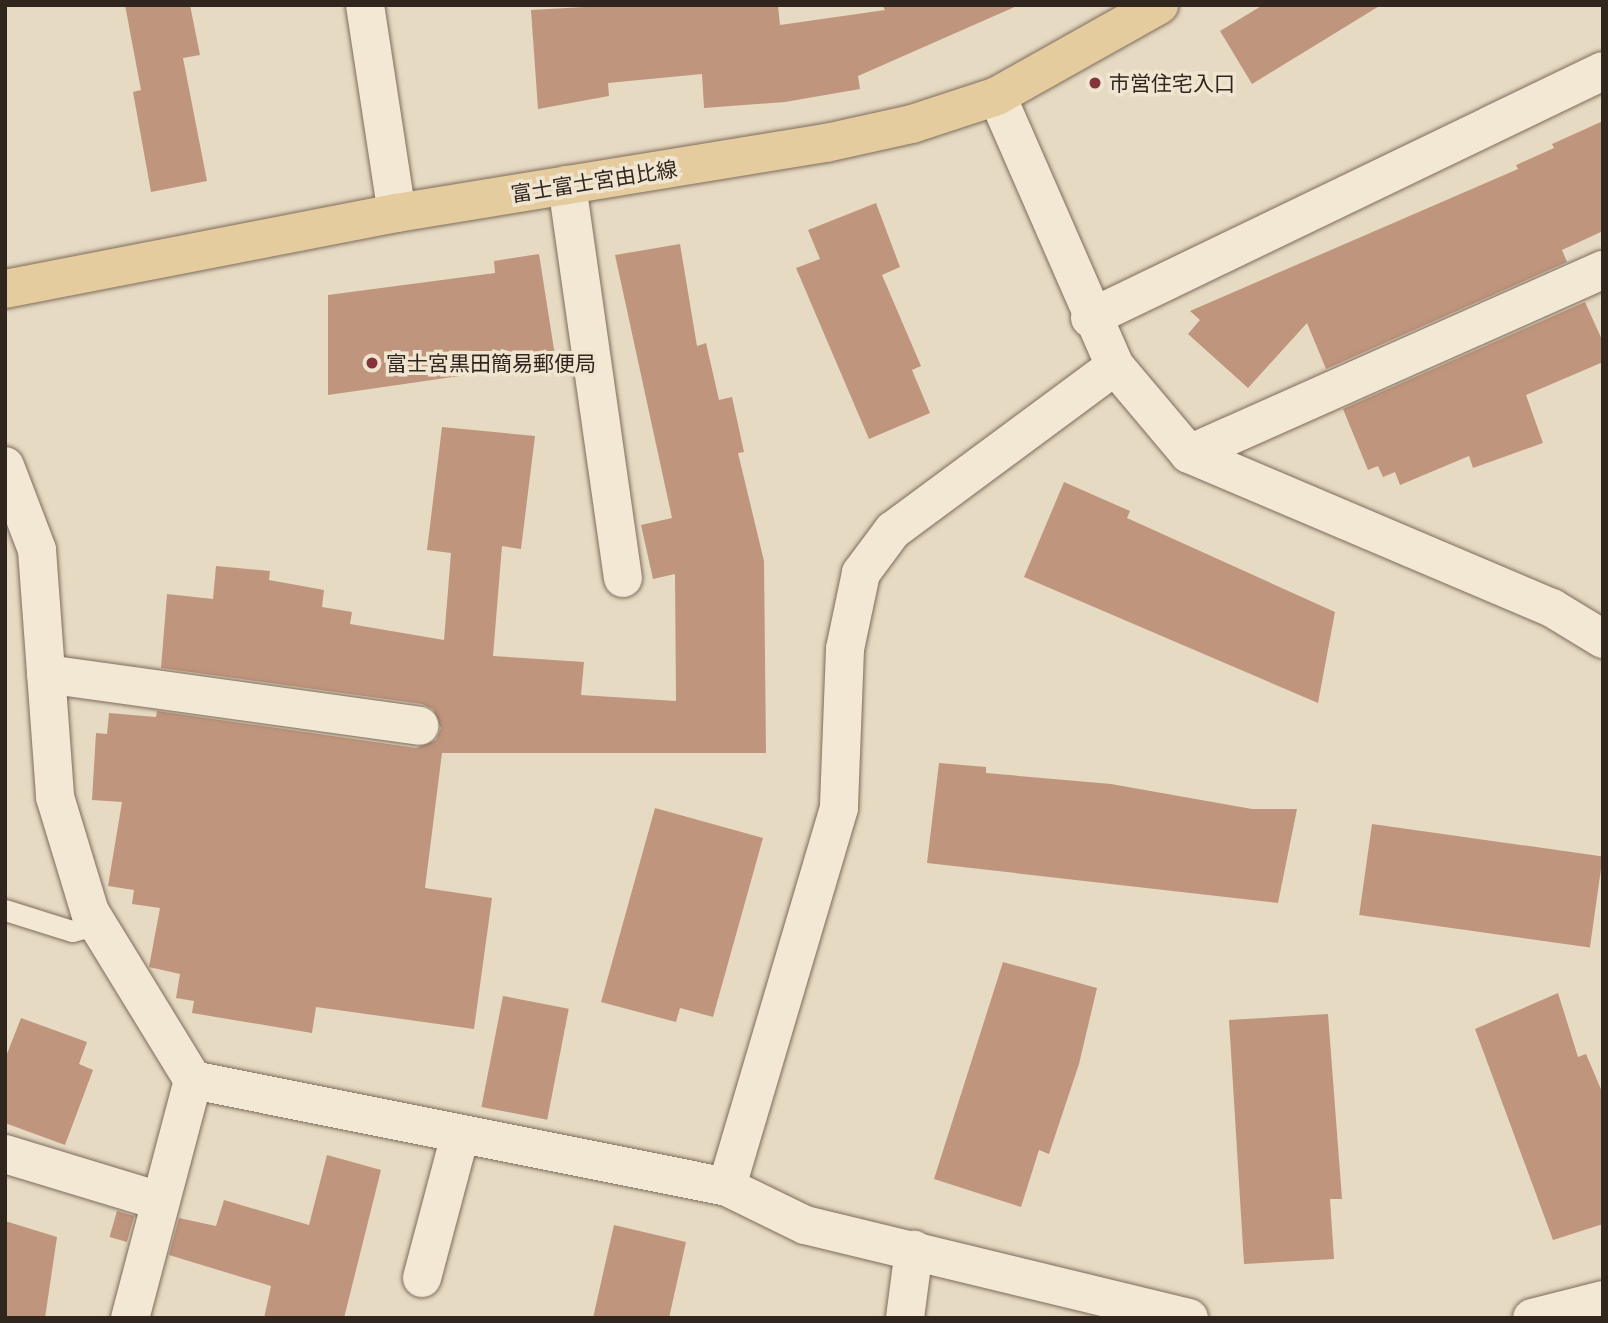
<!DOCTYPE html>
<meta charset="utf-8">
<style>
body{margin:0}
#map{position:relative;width:1608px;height:1323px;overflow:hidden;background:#e7dac2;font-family:"PT Serif","Noto Sans JP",serif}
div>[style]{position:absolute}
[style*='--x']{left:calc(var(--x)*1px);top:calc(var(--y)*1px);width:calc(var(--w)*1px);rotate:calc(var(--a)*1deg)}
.building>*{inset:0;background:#c0957d;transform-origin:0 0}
.roads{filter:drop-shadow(0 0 2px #7e6c5c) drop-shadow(0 0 2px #7e6c5c)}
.lane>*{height:21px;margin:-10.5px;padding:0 10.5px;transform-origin:10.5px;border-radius:10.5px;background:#f3e8d4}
.street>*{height:38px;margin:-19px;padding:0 19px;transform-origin:19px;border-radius:19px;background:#f3e8d4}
.secondary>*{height:38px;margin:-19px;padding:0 19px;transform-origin:19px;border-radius:19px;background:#f3e8d4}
.primary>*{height:38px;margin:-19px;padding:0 19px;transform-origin:19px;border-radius:19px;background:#e5cc9e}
.dots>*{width:19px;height:19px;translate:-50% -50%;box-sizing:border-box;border:4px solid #efe5d0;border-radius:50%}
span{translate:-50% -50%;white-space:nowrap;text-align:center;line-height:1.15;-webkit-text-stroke:7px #efe5d0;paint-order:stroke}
.poi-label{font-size:21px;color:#30261e}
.left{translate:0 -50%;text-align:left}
.street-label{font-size:21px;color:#30261e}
.frame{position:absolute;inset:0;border:7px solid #30261e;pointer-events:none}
</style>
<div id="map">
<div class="building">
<i style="clip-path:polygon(125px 5px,190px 5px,200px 55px,183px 58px,207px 181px,151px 192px,133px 92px,141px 90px)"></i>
<i style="clip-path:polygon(620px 5px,778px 5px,780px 25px,885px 10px,882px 5px,1019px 5px,858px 76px,860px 89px,785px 102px,704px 108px,702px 74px,608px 83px,609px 96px,538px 109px,531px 10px)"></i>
<i style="clip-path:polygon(1263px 5px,1381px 5px,1252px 84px,1220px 31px)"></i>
<i style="clip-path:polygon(1603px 121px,1603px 231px,1562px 250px,1567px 262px,1326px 369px,1307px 323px,1248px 388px,1188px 334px,1200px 320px,1190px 311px,1518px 169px,1516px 165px,1554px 148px,1552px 144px)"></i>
<i style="clip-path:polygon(876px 203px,900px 267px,882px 275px,921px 366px,912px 370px,930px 413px,869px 439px,796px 268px,820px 259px,808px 230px)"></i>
<i style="clip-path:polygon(680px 244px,697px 346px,706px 343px,719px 400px,732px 397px,744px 452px,738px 453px,764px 561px,766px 753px,442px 753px,425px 888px,492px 898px,474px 1029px,316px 1007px,312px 1033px,192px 1013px,194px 1001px,176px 998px,180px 974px,149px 967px,160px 908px,132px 904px,134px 890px,108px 886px,122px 802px,92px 800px,96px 733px,107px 734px,109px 713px,156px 717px,157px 711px,416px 748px,436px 740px,441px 728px,433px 709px,422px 704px,161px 668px,167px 594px,213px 599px,216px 566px,270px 571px,269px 580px,324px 590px,322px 607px,352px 612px,350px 624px,444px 640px,451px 553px,427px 550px,442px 427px,535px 436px,521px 549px,502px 546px,493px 656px,584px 662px,581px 695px,676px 701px,675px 574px,653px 579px,641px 525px,672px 518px,615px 255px)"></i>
<i style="clip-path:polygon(539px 254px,556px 362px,328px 395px,328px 295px,495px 273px,494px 261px)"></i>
<i style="clip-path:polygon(1585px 302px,1603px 342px,1603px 362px,1526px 395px,1543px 443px,1473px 468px,1469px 456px,1400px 485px,1395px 472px,1383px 477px,1378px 466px,1368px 470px,1343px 409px)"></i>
<i style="clip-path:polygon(1064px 482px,1130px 511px,1127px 518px,1335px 612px,1318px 703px,1024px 577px)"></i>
<i style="clip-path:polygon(939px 763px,986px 767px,986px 773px,1111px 784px,1252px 809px,1297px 809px,1278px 903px,927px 863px)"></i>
<i style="clip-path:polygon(655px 808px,763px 838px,713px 1017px,680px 1008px,676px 1022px,601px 1002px)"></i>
<i style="left:1372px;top:824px;width:233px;height:92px;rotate:8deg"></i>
<i style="clip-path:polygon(1003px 962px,1097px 988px,1079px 1064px,1049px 1154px,1039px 1150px,1021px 1207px,934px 1179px)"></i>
<i style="clip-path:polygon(1558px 993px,1578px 1057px,1586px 1054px,1603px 1094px,1603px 1224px,1553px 1240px,1475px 1029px)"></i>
<i style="left:503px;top:996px;width:67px;height:113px;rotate:11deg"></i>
<i style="clip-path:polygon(1328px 1014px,1342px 1199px,1330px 1199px,1334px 1259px,1244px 1264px,1229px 1020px)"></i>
<i style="clip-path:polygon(21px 1018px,87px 1042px,79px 1064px,93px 1070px,65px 1145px,5px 1123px,5px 1059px)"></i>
<i style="clip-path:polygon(327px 1155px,381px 1170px,344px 1318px,264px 1318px,271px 1286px,169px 1255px,179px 1218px,216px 1226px,224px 1200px,309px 1225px)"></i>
<i style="left:117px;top:1211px;width:18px;height:27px;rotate:16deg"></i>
<i style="clip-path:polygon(5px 1221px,57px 1237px,45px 1318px,5px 1318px)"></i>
<i style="clip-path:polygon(614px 1225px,686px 1242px,669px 1318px,593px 1318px)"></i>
</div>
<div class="roads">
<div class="lane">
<i style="--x:5;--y:910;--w:70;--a:17.4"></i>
<i style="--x:72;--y:931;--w:27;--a:-15"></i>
</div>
<div class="street">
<i style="--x:365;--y:5;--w:210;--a:81.3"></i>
<i style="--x:567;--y:185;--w:397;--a:81.9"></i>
<i style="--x:1090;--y:318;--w:569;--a:-25.71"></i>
<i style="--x:1189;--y:454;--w:453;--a:-24"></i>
<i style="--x:5;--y:466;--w:90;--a:69.1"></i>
<i style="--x:37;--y:550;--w:248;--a:85.8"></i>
<i style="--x:55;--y:797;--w:120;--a:73.1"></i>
<i style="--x:90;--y:912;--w:197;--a:58.5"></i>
<i style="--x:193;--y:1080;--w:246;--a:104.8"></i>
<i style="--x:46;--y:674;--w:377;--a:7.9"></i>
<i style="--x:193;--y:1080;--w:545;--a:11.33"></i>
<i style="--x:5;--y:1154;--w:162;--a:16.9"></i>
<i style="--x:422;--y:1278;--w:148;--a:-75.1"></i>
<i style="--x:905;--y:1318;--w:69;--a:-82.5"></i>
</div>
<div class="secondary">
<i style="--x:997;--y:96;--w:295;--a:66.4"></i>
<i style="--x:1115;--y:366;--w:115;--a:49.9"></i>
<i style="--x:1189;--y:454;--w:394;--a:23"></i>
<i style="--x:1552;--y:608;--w:60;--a:31.3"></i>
<i style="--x:1115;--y:366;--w:276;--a:143.5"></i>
<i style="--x:893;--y:530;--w:54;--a:126.7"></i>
<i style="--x:861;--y:573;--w:78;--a:101.9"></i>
<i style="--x:845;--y:649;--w:159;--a:92.2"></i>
<i style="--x:839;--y:808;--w:395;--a:106.5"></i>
<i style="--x:727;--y:1187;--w:87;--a:26"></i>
<i style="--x:805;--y:1225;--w:395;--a:13.6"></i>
<i style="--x:1532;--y:1318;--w:73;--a:-14.2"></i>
</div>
<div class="primary">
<i style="--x:5;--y:289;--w:399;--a:-11"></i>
<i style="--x:397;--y:213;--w:435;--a:-9.3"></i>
<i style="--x:826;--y:143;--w:88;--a:-12.5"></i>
<i style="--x:912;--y:124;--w:89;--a:-18.2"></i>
<i style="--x:997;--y:96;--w:186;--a:-29.3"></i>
</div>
</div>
<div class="dots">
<i style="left:1095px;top:83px;background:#853439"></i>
<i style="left:372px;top:363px;background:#853439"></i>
</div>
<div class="poi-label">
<span class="left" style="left:1109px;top:83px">市営住宅入口</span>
<span class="left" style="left:386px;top:363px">富士宮黒田簡易郵便局</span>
</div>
<div class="street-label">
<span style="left:594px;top:181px;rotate:-9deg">富士富士宮由比線</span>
</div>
<div class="frame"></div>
</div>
